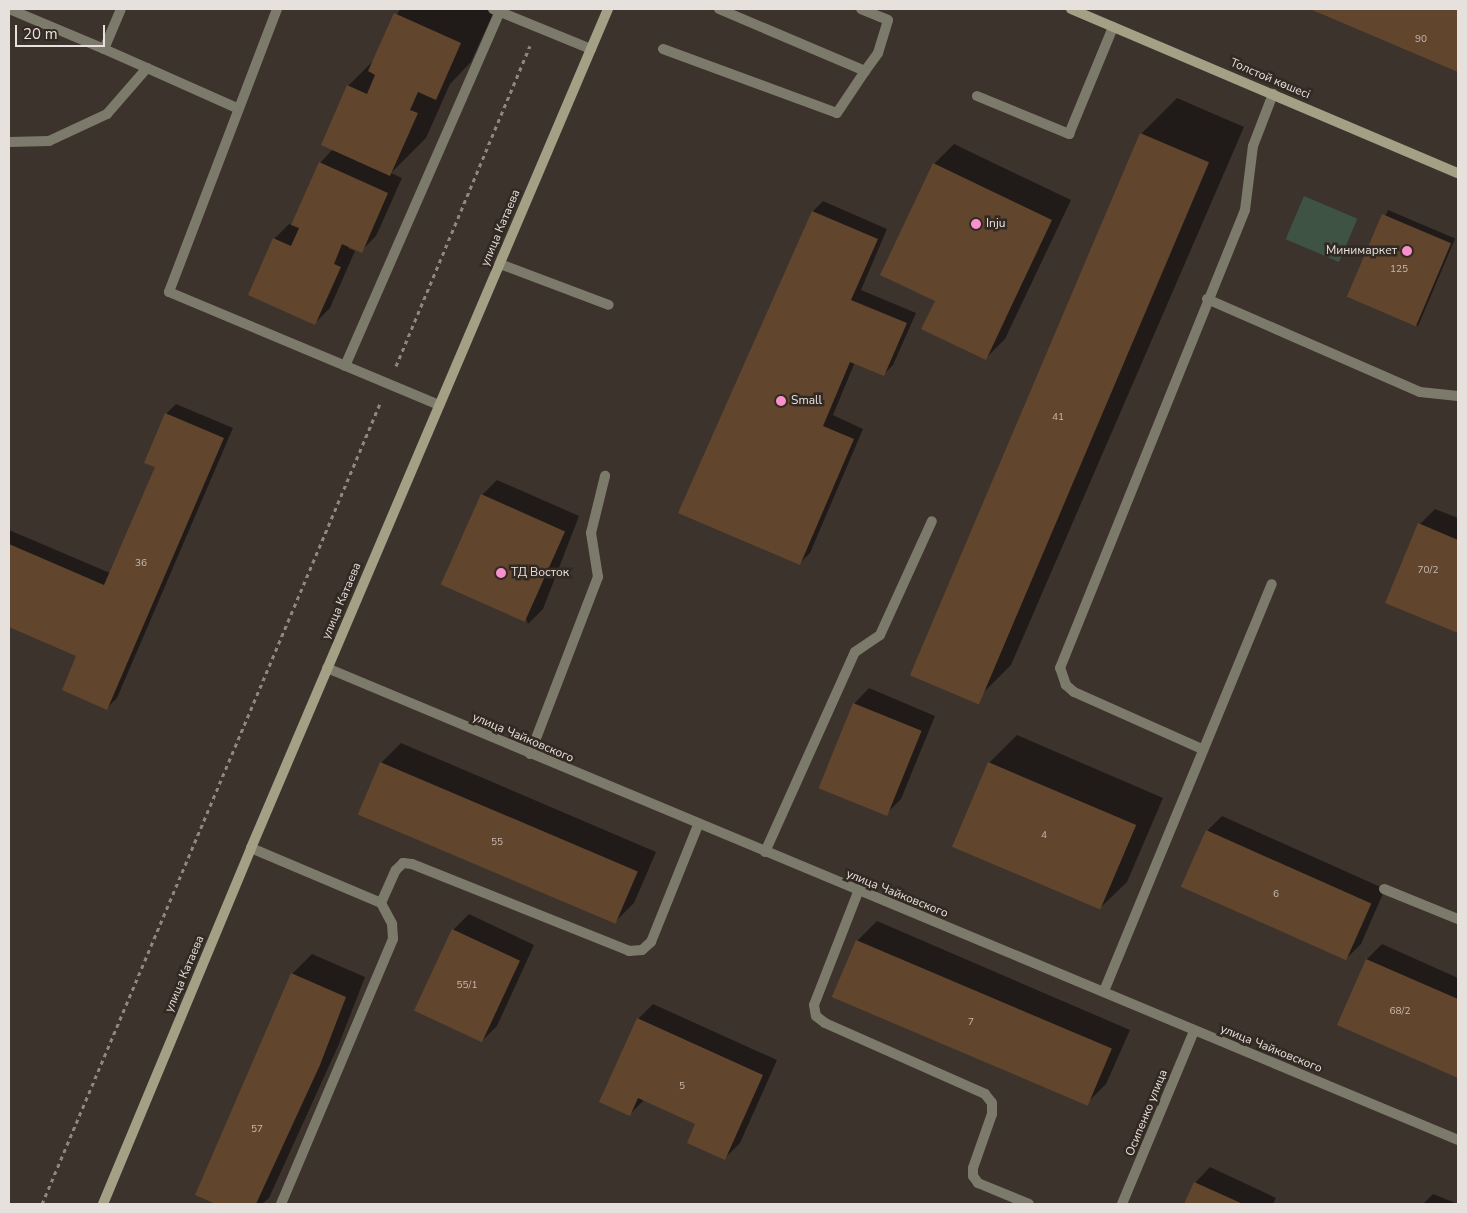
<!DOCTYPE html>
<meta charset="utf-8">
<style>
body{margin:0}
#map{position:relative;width:1467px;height:1213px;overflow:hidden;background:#3d332d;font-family:"Nunito Sans",sans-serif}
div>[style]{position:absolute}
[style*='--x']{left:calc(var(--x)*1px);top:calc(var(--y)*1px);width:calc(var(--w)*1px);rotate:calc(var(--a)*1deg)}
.green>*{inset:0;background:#3e5343;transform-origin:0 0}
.shadow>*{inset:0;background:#0007;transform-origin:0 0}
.building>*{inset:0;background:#62452d;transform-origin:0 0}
.path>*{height:3px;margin-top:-1.5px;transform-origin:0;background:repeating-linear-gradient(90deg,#8f8782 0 4px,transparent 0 8px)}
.lane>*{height:10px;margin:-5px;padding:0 5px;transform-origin:5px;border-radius:5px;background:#7c7a6a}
.street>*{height:10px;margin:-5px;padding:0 5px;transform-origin:5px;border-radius:5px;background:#7c7a6a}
.secondary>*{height:10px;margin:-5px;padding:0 5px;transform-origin:5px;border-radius:5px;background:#a3a086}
.dots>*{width:14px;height:14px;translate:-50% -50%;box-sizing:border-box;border:2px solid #332923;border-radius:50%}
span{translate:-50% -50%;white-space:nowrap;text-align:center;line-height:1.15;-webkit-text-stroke:5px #332923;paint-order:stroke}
.number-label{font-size:10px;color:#c6bab1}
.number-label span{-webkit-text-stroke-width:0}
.street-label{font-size:12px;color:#e7e1dd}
.poi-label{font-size:12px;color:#e7e1dd}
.left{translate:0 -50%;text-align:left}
.right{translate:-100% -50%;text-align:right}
.frame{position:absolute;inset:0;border:10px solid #e7e1dd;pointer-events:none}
.scale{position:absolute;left:15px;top:25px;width:90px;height:22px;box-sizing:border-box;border:2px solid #e7e1dd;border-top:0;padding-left:6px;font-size:15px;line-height:18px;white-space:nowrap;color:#e7e1dd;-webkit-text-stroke:4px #332923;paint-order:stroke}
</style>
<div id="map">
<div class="green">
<i style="left:1304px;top:196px;width:58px;height:47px;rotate:23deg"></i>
</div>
<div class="shadow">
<i style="clip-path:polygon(400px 9px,495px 9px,471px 62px,450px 84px,426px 138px,391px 173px,402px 178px,376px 236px,361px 251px,349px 246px,348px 248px,355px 251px,330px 308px,315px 323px,274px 239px,289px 224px,292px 225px,320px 163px,333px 149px,348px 86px,374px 60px)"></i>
<i style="clip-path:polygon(1313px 9px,1458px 9px,1458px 70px)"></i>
<i style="clip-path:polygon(1177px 98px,1244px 127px,1011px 665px,975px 701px,1141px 134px)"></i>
<i style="clip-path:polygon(954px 144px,1071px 200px,1005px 339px,985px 359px,936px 300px,934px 164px)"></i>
<i style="clip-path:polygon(823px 201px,887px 229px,861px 290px,916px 313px,893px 365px,883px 375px,855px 362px,833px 415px,863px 429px,810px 553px,800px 563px,680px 512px,813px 211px)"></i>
<i style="left:1388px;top:210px;width:73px;height:95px;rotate:23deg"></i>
<i style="clip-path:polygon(176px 404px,233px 428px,117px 698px,107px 708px,78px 655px,9px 625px,9px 530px,110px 573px,156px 466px,166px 414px)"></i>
<i style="clip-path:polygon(497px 480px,579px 516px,543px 609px,528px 624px,482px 495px)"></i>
<i style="clip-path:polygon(1435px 509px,1458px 518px,1458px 632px,1387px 603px,1420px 524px)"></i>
<i style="clip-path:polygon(869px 688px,935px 716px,901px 799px,886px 814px,854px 704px)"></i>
<i style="clip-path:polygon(1017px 735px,1163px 798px,1127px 882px,1099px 909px,989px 763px)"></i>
<i style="clip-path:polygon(401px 743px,656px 852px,634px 903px,614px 923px,381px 763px)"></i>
<i style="clip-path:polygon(1222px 816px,1385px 889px,1361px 944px,1346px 959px,1207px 831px)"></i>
<i style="clip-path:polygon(469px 914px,534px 945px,497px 1026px,482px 1041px,416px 1010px,453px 930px)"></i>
<i style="clip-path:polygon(877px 921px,1130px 1030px,1106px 1084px,1086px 1104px,857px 941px)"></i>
<i style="clip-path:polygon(1382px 944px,1458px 978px,1458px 1077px,1339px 1025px,1367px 959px)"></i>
<i style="clip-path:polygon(312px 954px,365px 977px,339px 1044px,269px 1198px,262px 1204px,219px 1204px,196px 1194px,292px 974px)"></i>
<i style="clip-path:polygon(653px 1004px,777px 1060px,740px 1143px,725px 1158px,697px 1124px,644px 1100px,629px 1115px,638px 1019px)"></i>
<i style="clip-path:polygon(1210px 1167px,1276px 1198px,1273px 1204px,1185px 1204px,1195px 1183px)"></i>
<i style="clip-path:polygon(1433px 1194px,1458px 1204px,1423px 1204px)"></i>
</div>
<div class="building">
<i style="clip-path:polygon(1310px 9px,1458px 9px,1458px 72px)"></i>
<i style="clip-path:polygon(394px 13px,461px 43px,436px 100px,418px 92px,410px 110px,418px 113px,390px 176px,321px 145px,347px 85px,367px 94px,375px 75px,368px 71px)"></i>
<i style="left:1140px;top:133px;width:75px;height:589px;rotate:23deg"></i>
<i style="clip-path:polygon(319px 162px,388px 193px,362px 253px,342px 244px,334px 264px,341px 267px,315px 325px,248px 295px,273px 238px,291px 246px,299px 228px,291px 225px)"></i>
<i style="clip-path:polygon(933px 163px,1052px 220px,986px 360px,921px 329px,935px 301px,880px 275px)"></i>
<i style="clip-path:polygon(812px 211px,878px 239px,851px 300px,907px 323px,884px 376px,850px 362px,823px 426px,854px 439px,800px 565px,678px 513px)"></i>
<i style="left:1382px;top:214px;width:75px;height:90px;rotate:23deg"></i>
<i style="clip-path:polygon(165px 413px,224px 438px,107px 710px,62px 690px,76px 656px,9px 627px,9px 544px,104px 585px,155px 467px,144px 463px)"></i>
<i style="left:481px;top:494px;width:92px;height:99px;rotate:24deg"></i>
<i style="clip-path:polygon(1418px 523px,1458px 540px,1458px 633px,1385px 603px)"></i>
<i style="left:853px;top:703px;width:74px;height:92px;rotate:22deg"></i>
<i style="left:380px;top:762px;width:280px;height:57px;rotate:23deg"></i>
<i style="left:988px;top:762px;width:161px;height:92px;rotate:23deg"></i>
<i style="left:1206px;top:830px;width:181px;height:62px;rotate:24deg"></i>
<i style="left:452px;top:929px;width:75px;height:90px;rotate:25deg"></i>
<i style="left:856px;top:940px;width:278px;height:62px;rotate:23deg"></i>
<i style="clip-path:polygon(1366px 959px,1458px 999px,1458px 1078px,1337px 1025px)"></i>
<i style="clip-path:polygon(291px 973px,346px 997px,320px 1065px,256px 1204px,216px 1204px,195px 1195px)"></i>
<i style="clip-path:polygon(637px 1018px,763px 1075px,725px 1160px,687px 1143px,695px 1124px,638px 1098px,630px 1116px,599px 1102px)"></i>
<i style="clip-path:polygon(1194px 1182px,1243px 1204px,1184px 1204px)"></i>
</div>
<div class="path">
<i style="--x:396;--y:366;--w:347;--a:-67.3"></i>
<i style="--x:42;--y:1204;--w:872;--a:-67.11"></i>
</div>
<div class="lane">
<i style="--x:9;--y:9;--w:103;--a:22.8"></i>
<i style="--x:104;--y:49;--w:43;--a:-67"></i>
<i style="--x:277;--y:9;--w:303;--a:110.9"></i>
<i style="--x:169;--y:292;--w:293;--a:22.7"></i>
<i style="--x:493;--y:9;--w:106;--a:22.2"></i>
<i style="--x:719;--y:9;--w:159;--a:23"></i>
<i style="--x:865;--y:71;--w:22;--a:-54"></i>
<i style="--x:878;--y:53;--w:34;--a:-73"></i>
<i style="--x:888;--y:20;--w:29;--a:-158"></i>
<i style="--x:104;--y:49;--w:47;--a:23.8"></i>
<i style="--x:663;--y:49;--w:185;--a:20.2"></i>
<i style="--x:837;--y:113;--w:50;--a:-56.3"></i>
<i style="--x:977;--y:96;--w:100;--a:22.4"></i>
<i style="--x:1069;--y:134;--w:116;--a:-67.6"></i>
<i style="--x:9;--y:142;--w:40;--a:-1.4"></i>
<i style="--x:49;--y:141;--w:64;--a:-25"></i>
<i style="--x:107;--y:114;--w:61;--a:-49"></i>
<i style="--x:147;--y:68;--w:98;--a:24"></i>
<i style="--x:500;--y:264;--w:116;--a:20.6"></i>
<i style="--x:1207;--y:299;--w:232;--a:23.6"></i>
<i style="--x:1420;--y:392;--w:38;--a:6"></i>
<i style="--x:345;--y:366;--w:386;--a:-66.4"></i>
<i style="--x:1202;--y:749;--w:140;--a:-156"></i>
<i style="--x:1074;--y:692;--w:11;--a:-139"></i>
<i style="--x:1066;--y:685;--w:18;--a:-109"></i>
<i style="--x:1060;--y:668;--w:494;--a:-68"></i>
<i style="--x:1245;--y:210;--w:64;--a:-82.9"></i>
<i style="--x:1253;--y:146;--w:56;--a:-69"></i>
<i style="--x:530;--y:754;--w:190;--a:-69"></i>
<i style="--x:598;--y:577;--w:45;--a:-99"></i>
<i style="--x:591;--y:533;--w:59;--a:-76.2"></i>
<i style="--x:251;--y:848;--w:141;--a:22.9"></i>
<i style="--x:381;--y:903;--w:24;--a:62"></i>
<i style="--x:392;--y:924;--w:15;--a:86"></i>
<i style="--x:393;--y:939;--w:288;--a:112.9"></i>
<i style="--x:765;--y:852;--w:219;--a:-65.8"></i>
<i style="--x:855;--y:652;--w:30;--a:-34"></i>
<i style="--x:880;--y:635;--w:125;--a:-65.5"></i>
<i style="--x:1384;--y:889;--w:80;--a:22.1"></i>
<i style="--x:858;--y:892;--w:121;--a:111.3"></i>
<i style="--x:814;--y:1005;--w:11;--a:80"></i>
<i style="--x:816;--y:1016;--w:11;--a:38"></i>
<i style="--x:825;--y:1023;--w:175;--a:23.9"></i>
<i style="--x:985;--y:1094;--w:11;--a:52"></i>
<i style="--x:992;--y:1103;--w:11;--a:90"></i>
<i style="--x:992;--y:1114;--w:57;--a:109.4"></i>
<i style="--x:973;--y:1168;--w:8;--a:90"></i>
<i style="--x:973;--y:1176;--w:9;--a:54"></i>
<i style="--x:978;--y:1183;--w:55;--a:22.4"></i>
<i style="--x:381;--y:903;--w:36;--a:-66"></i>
<i style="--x:396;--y:870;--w:10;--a:-45"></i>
<i style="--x:403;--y:863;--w:9;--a:6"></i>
<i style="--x:412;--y:864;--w:234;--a:21.8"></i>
<i style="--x:629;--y:951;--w:13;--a:-4"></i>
<i style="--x:642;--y:950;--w:12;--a:-42"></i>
<i style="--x:651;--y:942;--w:126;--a:-68.1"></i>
<i style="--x:1104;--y:991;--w:440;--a:-67.6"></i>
</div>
<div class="street">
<i style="--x:327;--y:668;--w:1226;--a:22.65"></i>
<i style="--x:1122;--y:1204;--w:187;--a:-67.4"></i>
</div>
<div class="secondary">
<i style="--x:1071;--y:9;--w:420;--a:23"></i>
<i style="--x:103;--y:1204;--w:386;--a:-67.4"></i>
<i style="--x:251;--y:848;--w:912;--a:-66.95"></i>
</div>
<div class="dots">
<i style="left:976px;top:224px;background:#f890cc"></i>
<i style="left:1407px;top:251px;background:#f890cc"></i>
<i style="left:781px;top:401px;background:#f890cc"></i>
<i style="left:501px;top:573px;background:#f890cc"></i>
</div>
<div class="number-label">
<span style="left:1421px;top:40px">90</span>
<span style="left:1399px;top:270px">125</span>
<span style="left:1058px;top:418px">41</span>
<span style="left:141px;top:564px">36</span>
<span style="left:1428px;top:571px">70/2</span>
<span style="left:1044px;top:836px">4</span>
<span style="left:497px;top:843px">55</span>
<span style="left:1276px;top:895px">6</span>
<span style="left:467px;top:986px">55/1</span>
<span style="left:1400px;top:1012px">68/2</span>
<span style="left:971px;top:1023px">7</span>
<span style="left:682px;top:1087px">5</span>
<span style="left:257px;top:1130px">57</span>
</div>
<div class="street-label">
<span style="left:1270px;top:79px;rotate:23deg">Толстой көшесі</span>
<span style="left:501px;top:228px;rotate:-67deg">улица Катаева</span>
<span style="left:342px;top:601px;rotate:-67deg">улица Катаева</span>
<span style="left:523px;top:738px;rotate:23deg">улица Чайковского</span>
<span style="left:897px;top:894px;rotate:22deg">улица Чайковского</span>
<span style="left:185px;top:974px;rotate:-67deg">улица Катаева</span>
<span style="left:1271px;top:1049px;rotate:22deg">улица Чайковского</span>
<span style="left:1147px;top:1113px;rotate:-68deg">Осипенко улица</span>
</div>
<div class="poi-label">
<span class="left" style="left:986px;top:224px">Inju</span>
<span class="right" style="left:1397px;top:251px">Минимаркет</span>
<span class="left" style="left:791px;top:401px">Small</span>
<span class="left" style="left:511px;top:573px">ТД Восток</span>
</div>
<div class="frame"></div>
<div class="scale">20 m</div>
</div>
